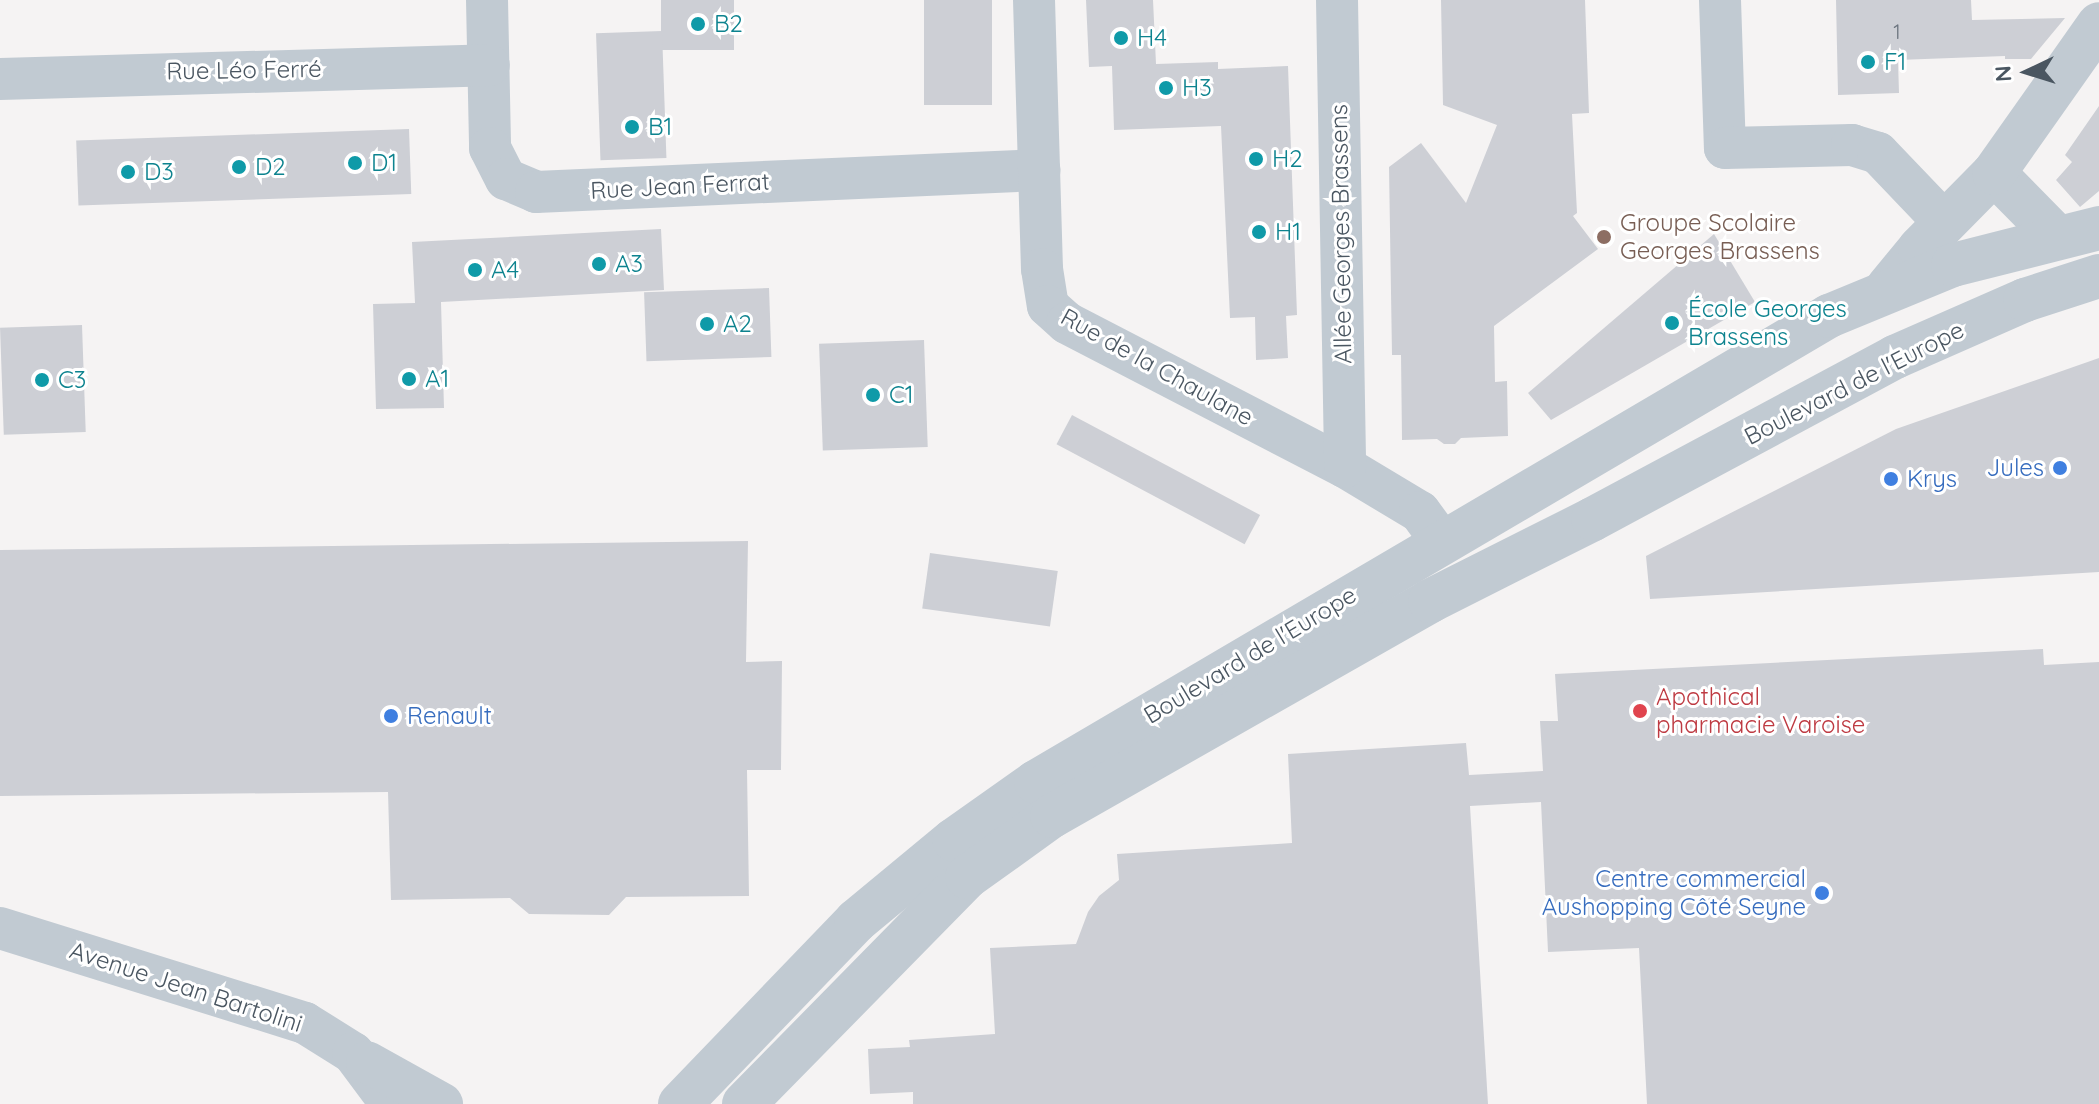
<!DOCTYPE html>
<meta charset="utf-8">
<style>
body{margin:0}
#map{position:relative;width:2099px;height:1104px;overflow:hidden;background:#f5f3f3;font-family:Quicksand,sans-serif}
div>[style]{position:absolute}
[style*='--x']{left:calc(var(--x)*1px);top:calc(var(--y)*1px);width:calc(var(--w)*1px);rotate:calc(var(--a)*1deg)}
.building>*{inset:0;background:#cdcfd5;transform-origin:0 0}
.minor>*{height:42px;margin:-21px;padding:0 21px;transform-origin:21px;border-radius:21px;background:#c1cad2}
.tertiary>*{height:44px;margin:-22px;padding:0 22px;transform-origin:22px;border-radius:22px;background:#c1cad2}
.dots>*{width:22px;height:22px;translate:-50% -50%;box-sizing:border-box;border:4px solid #fff;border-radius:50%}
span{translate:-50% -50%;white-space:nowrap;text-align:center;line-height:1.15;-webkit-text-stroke:6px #fff;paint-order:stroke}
.number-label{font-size:20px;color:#6b747e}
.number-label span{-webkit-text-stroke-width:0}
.culture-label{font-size:24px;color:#0d838f}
.left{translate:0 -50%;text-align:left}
.street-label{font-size:24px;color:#4a5661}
.education-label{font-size:24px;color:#785e54}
.shop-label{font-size:24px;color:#366cbe}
.right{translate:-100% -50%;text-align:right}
.health-label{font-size:24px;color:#be3a42}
.north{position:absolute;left:1987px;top:32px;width:80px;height:80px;-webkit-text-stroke:6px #fff;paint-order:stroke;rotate:266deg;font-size:22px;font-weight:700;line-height:32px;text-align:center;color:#4a5661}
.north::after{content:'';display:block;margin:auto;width:28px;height:36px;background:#4a5661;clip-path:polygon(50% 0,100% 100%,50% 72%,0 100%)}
</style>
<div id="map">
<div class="building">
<i style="left:661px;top:0;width:73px;height:50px"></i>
<i style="left:924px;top:0;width:68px;height:105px"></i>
<i style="clip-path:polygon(1086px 0,1153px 0,1156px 64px,1218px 62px,1218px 69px,1288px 66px,1297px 315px,1286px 316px,1288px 358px,1256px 360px,1255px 317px,1230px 318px,1221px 126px,1114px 130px,1112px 66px,1089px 67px)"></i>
<i style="clip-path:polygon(1441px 0,1585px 0,1589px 113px,1572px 114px,1577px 213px,1573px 216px,1598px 249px,1494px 326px,1495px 382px,1507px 381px,1508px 436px,1461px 438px,1455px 444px,1444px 444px,1437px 439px,1402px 440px,1401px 355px,1392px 355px,1389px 167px,1421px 143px,1466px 203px,1497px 125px,1443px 105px)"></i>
<i style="clip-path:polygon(1836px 0,1971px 0,1972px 20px,2065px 18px,2031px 59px,2005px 59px,2005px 56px,1898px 60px,1899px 93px,1838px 95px)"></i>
<i style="left:662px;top:31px;width:127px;height:66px;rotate:88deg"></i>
<i style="clip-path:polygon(2099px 106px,2099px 191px,2080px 207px,2056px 180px,2072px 162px,2065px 155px)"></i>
<i style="left:409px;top:129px;width:65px;height:333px;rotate:88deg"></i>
<i style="clip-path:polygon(661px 229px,664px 290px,441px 302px,444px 408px,376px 409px,373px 304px,415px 303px,412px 242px)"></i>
<i style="clip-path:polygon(1714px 234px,1755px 302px,1551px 420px,1528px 393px)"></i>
<i style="left:769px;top:288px;width:69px;height:125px;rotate:88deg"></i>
<i style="left:82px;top:325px;width:107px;height:82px;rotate:88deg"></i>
<i style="left:924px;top:340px;width:107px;height:105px;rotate:88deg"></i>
<i style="clip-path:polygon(2099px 358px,2099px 572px,1650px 599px,1646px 556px,1896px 429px)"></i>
<i style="left:1072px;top:415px;width:213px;height:33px;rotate:28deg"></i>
<i style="clip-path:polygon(748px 541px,746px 662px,782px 661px,781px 770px,747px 770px,749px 896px,626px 897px,609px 915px,529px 914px,510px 898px,391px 900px,388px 792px,0 796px,0 550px)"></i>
<i style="left:930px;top:553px;width:129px;height:56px;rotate:8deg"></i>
<i style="clip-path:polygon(2043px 649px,2044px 665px,2099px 662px,2099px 1104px,1647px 1104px,1639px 948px,1548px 952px,1541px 802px,1470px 806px,1488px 1104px,913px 1104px,913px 1092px,870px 1094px,868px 1049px,910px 1047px,909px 1040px,995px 1034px,990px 948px,1076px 944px,1088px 912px,1099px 896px,1119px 880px,1117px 854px,1292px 843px,1288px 754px,1466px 743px,1469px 775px,1543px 771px,1540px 721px,1558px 721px,1555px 674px)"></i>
</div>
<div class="minor">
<i style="--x:487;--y:0;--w:148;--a:88.8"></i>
<i style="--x:490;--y:148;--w:35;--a:63"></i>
<i style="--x:506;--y:179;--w:33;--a:23"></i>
<i style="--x:536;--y:192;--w:504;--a:-2.5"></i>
<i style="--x:1034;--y:0;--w:269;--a:88.3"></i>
<i style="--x:1042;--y:269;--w:37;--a:81"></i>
<i style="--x:1048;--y:306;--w:25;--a:42"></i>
<i style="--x:1067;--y:323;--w:313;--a:27.4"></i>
<i style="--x:1345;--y:467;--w:87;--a:31"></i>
<i style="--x:1420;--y:512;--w:36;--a:54"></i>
<i style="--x:1337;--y:0;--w:467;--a:89"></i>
<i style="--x:1720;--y:0;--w:148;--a:88.1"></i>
<i style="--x:1725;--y:148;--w:127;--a:-1.4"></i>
<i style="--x:1852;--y:145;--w:27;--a:17"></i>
<i style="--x:1878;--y:153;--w:97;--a:46.3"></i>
<i style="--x:0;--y:79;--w:489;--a:-1.6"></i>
<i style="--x:0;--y:928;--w:319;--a:17.3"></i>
<i style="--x:305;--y:1023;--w:57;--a:32"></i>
<i style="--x:353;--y:1053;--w:64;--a:53.3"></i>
<i style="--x:367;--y:1062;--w:86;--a:29.2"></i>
</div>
<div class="tertiary">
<i style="--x:1994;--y:173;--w:90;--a:45.5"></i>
<i style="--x:1888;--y:287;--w:50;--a:-50.6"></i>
<i style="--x:1920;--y:248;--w:105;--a:-45.4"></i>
<i style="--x:1994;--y:173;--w:182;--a:-54.8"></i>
<i style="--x:680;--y:1104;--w:254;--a:-46.1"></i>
<i style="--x:856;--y:921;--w:127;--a:-39.6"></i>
<i style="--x:954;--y:840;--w:100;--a:-35.3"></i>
<i style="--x:1036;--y:782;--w:920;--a:-30.44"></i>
<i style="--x:1829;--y:316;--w:134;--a:-22.4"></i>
<i style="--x:1953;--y:265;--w:151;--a:-14.2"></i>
<i style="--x:744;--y:1104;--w:318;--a:-45.5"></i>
<i style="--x:967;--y:877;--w:105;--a:-35.7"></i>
<i style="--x:1052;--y:816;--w:435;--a:-29.6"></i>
<i style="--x:1430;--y:601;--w:182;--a:-26.7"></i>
<i style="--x:1593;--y:519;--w:343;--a:-28.2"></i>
<i style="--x:1895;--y:357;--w:142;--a:-23.7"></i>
<i style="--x:2025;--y:300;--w:78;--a:-18"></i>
</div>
<div class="dots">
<i style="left:698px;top:24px;background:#0f9aa8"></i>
<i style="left:1121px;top:38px;background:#0f9aa8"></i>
<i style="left:1868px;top:62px;background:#0f9aa8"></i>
<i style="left:1166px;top:88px;background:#0f9aa8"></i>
<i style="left:632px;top:127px;background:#0f9aa8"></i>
<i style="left:1256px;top:159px;background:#0f9aa8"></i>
<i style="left:355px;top:163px;background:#0f9aa8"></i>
<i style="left:239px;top:167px;background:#0f9aa8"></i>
<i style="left:128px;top:172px;background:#0f9aa8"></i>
<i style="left:1259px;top:232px;background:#0f9aa8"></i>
<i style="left:1604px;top:237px;background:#8d6e63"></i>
<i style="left:599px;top:264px;background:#0f9aa8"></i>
<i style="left:475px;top:270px;background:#0f9aa8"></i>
<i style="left:1672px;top:323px;background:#0f9aa8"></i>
<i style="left:707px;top:324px;background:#0f9aa8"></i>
<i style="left:409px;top:379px;background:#0f9aa8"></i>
<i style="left:42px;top:380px;background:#0f9aa8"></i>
<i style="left:873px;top:395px;background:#0f9aa8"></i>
<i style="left:2060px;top:468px;background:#3f7fe0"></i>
<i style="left:1891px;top:479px;background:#3f7fe0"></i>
<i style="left:1640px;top:711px;background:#e0444e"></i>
<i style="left:391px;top:716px;background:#3f7fe0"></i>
<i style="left:1822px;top:893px;background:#3f7fe0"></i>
</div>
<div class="number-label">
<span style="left:1897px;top:31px">1</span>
</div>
<div class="culture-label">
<span class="left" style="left:714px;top:24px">B2</span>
<span class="left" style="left:1137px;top:38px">H4</span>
<span class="left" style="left:1884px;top:62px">F1</span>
<span class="left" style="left:1182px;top:88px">H3</span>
<span class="left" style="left:648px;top:127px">B1</span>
<span class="left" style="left:1272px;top:159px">H2</span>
<span class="left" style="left:371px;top:163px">D1</span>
<span class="left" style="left:255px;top:167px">D2</span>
<span class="left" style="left:144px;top:172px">D3</span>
<span class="left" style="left:1275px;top:232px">H1</span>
<span class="left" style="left:615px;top:264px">A3</span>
<span class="left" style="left:491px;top:270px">A4</span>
<span class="left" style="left:1688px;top:323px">École Georges<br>Brassens</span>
<span class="left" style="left:723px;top:324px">A2</span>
<span class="left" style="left:425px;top:379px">A1</span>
<span class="left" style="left:58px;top:380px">C3</span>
<span class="left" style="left:889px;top:395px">C1</span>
</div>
<div class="street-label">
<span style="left:244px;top:70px;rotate:-1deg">Rue Léo Ferré</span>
<span style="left:680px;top:186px;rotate:-3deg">Rue Jean Ferrat</span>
<span style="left:1341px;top:234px;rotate:-91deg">Allée Georges Brassens</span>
<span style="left:1157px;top:367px;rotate:29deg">Rue de la Chaulane</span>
<span style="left:1854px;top:383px;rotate:-27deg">Boulevard de l'Europe</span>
<span style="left:1250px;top:655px;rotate:-31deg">Boulevard de l'Europe</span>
<span style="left:186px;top:987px;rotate:18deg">Avenue Jean Bartolini</span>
</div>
<div class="education-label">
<span class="left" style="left:1620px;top:237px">Groupe Scolaire<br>Georges Brassens</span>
</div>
<div class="shop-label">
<span class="right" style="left:2044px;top:468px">Jules</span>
<span class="left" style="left:1907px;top:479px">Krys</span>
<span class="left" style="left:407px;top:716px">Renault</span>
<span class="right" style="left:1806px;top:893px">Centre commercial<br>Aushopping Côté Seyne</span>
</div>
<div class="health-label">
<span class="left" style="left:1656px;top:711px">Apothical<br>pharmacie Varoise</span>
</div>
<div class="north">N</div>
</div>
